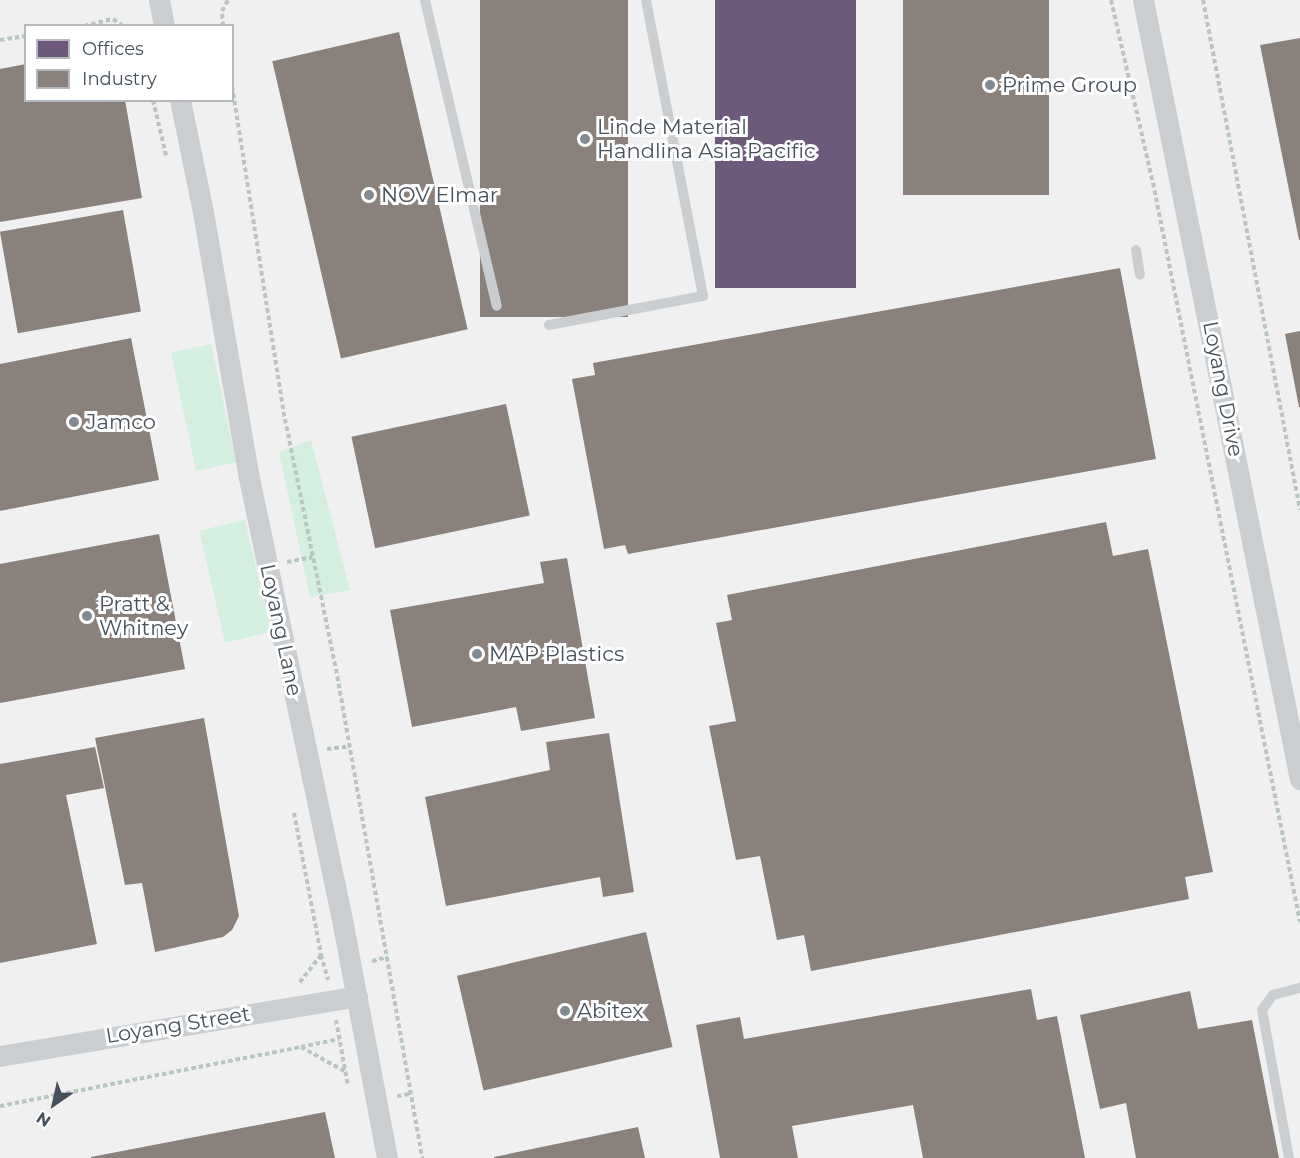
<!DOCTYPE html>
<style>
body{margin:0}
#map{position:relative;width:1300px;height:1158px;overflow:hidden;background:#f0f0f0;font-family:Montserrat,sans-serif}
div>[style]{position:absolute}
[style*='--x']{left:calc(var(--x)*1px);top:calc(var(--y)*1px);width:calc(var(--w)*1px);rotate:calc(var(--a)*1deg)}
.green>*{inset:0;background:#d4efe0;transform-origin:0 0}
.offices>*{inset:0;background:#6d597a;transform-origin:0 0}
.industry>*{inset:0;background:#8a817c;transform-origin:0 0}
.path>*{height:4px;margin-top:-2px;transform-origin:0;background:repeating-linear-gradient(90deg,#b9c5c1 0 4.5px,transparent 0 7.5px)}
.service>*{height:10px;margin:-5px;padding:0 5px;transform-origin:5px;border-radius:5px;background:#cbced1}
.minor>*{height:21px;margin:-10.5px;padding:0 10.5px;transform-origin:10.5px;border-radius:10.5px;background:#cbced1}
.dots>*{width:16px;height:16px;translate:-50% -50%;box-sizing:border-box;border:3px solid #fff;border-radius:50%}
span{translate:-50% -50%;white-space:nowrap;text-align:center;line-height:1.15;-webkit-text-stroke:6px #fff;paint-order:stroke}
.poi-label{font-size:21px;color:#47515c}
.left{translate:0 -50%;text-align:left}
.street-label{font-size:21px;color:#47515c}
.legend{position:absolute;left:24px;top:24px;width:210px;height:78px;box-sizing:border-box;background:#fff;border:2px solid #b5b9be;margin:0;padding:8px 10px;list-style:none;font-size:18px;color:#47515c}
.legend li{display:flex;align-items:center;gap:12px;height:30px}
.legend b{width:30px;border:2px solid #b5b9be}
.north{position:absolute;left:24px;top:1074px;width:60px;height:60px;-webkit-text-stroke:4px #fff;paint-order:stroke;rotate:214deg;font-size:16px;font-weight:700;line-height:24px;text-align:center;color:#47515c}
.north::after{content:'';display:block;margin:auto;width:21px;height:27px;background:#47515c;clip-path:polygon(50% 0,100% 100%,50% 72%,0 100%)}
</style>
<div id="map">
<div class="green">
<i style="left:211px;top:344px;width:121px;height:41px;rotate:78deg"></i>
<i style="clip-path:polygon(311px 440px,350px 590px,310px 597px,279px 452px)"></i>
<i style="left:245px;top:520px;width:115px;height:47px;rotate:77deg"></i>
</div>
<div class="offices">
<i style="left:715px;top:0;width:141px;height:288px"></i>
</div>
<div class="industry">
<i style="left:480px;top:0;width:148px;height:317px"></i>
<i style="left:903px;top:0;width:146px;height:195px"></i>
<i style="left:399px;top:32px;width:305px;height:130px;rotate:77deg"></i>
<i style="clip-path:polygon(1300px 38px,1300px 240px,1299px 240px,1260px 45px)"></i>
<i style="clip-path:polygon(26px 64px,26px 100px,125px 100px,142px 198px,0 222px,0 69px)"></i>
<i style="left:123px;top:210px;width:103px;height:125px;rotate:80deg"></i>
<i style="clip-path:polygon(1120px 268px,1156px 459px,628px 554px,625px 545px,604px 549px,572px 379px,595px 375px,593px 363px)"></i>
<i style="clip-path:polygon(1300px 331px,1300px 407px,1299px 407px,1285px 334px)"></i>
<i style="clip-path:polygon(131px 338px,159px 480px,0 511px,0 364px)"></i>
<i style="left:506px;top:404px;width:114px;height:158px;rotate:78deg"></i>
<i style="clip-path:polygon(1106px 522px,1113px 556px,1148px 549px,1213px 872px,1185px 877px,1189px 899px,811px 971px,804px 935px,777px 940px,760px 856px,736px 860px,709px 726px,736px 721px,716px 623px,732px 620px,727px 595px)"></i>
<i style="clip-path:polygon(159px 534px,185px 669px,0 703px,0 564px)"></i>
<i style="clip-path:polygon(567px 558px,595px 718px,521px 731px,516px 707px,412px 727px,390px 610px,544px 583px,540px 562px)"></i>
<i style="clip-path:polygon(204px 718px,239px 916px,232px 930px,223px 937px,155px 952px,142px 883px,125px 885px,95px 738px)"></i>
<i style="clip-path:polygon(609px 733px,634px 892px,603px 897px,600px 877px,446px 906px,425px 797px,550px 770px,546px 742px)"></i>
<i style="clip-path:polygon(95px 747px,104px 788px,66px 795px,97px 944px,0 963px,0 764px)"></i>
<i style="left:646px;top:932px;width:118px;height:194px;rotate:77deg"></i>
<i style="clip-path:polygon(1031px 989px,1037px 1020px,1057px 1016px,1085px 1158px,923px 1158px,913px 1105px,792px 1126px,798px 1158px,720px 1158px,696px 1025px,740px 1017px,744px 1039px)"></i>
<i style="clip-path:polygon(1190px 991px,1198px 1029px,1252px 1020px,1279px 1158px,1136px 1158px,1126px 1103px,1100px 1109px,1080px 1015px)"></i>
<i style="clip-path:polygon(325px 1112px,335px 1158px,91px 1158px,91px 1157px)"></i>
<i style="clip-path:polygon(638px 1127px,645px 1158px,494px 1158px,494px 1157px)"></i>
</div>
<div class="path">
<i style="--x:1111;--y:0;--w:188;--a:77.1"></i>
<i style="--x:1153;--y:183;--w:753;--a:78.75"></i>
<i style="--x:1203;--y:0;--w:519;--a:79.23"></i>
<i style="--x:84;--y:26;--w:30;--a:-14"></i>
<i style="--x:113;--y:19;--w:12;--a:35"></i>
<i style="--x:223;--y:26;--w:15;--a:-94"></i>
<i style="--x:222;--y:11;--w:13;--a:-61"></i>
<i style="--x:0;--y:40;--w:26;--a:-9"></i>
<i style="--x:232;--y:86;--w:337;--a:81"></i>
<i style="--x:285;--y:419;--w:255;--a:78.5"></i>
<i style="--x:336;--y:669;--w:497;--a:80"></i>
<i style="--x:153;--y:100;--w:57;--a:76.7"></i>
<i style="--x:287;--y:562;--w:26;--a:-11"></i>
<i style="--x:327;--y:749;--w:23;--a:-7"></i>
<i style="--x:294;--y:813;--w:145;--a:79.2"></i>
<i style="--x:321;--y:955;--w:37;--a:128"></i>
<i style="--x:321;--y:955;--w:26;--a:74"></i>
<i style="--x:372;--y:961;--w:16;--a:-14"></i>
<i style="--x:336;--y:1020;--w:67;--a:79.7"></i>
<i style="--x:301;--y:1047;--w:39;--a:-12"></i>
<i style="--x:397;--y:1096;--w:14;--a:-8"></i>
<i style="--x:0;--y:1106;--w:307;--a:-11.1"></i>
<i style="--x:301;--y:1047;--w:51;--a:29.1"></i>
</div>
<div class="service">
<i style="--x:425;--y:0;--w:314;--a:76.8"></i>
<i style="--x:1136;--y:250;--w:25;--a:81"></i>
<i style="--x:549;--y:325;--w:157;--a:-10.7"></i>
<i style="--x:703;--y:296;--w:301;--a:-100.9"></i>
<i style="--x:1289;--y:1158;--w:150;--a:-100.3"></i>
<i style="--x:1262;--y:1010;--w:19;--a:-54"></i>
<i style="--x:1273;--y:995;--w:28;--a:-15"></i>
</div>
<div class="minor">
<i style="--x:159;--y:0;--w:26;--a:79"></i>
<i style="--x:1143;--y:0;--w:795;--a:78.61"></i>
<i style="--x:180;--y:100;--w:114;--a:78.4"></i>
<i style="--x:203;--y:212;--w:270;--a:80.2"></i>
<i style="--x:249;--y:478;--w:457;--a:78.1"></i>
<i style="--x:343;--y:925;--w:237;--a:79.3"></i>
<i style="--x:0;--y:1056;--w:362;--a:-9.5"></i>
</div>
<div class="dots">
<i style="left:990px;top:85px;background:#828990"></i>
<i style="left:585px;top:139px;background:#828990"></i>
<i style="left:369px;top:195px;background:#828990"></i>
<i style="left:74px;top:422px;background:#828990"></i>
<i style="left:87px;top:616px;background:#828990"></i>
<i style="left:477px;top:654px;background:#828990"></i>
<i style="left:565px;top:1011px;background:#828990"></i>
</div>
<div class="poi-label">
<span class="left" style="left:1002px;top:85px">Prime Group</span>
<span class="left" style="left:597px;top:139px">Linde Material<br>Handlina Asia Pacific</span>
<span class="left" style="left:381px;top:195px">NOV Elmar</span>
<span class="left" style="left:86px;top:422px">Jamco</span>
<span class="left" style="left:99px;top:616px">Pratt &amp;<br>Whitney</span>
<span class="left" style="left:489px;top:654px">MAP Plastics</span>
<span class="left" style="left:577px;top:1011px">Abitex</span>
</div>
<div class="street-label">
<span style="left:1223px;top:389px;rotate:79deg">Loyang Drive</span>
<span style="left:281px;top:630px;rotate:78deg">Loyang Lane</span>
<span style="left:178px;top:1025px;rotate:-9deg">Loyang Street</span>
</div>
<ul class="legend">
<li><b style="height:16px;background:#6d597a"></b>Offices</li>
<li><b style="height:16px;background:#8a817c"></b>Industry</li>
</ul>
<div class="north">N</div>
</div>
